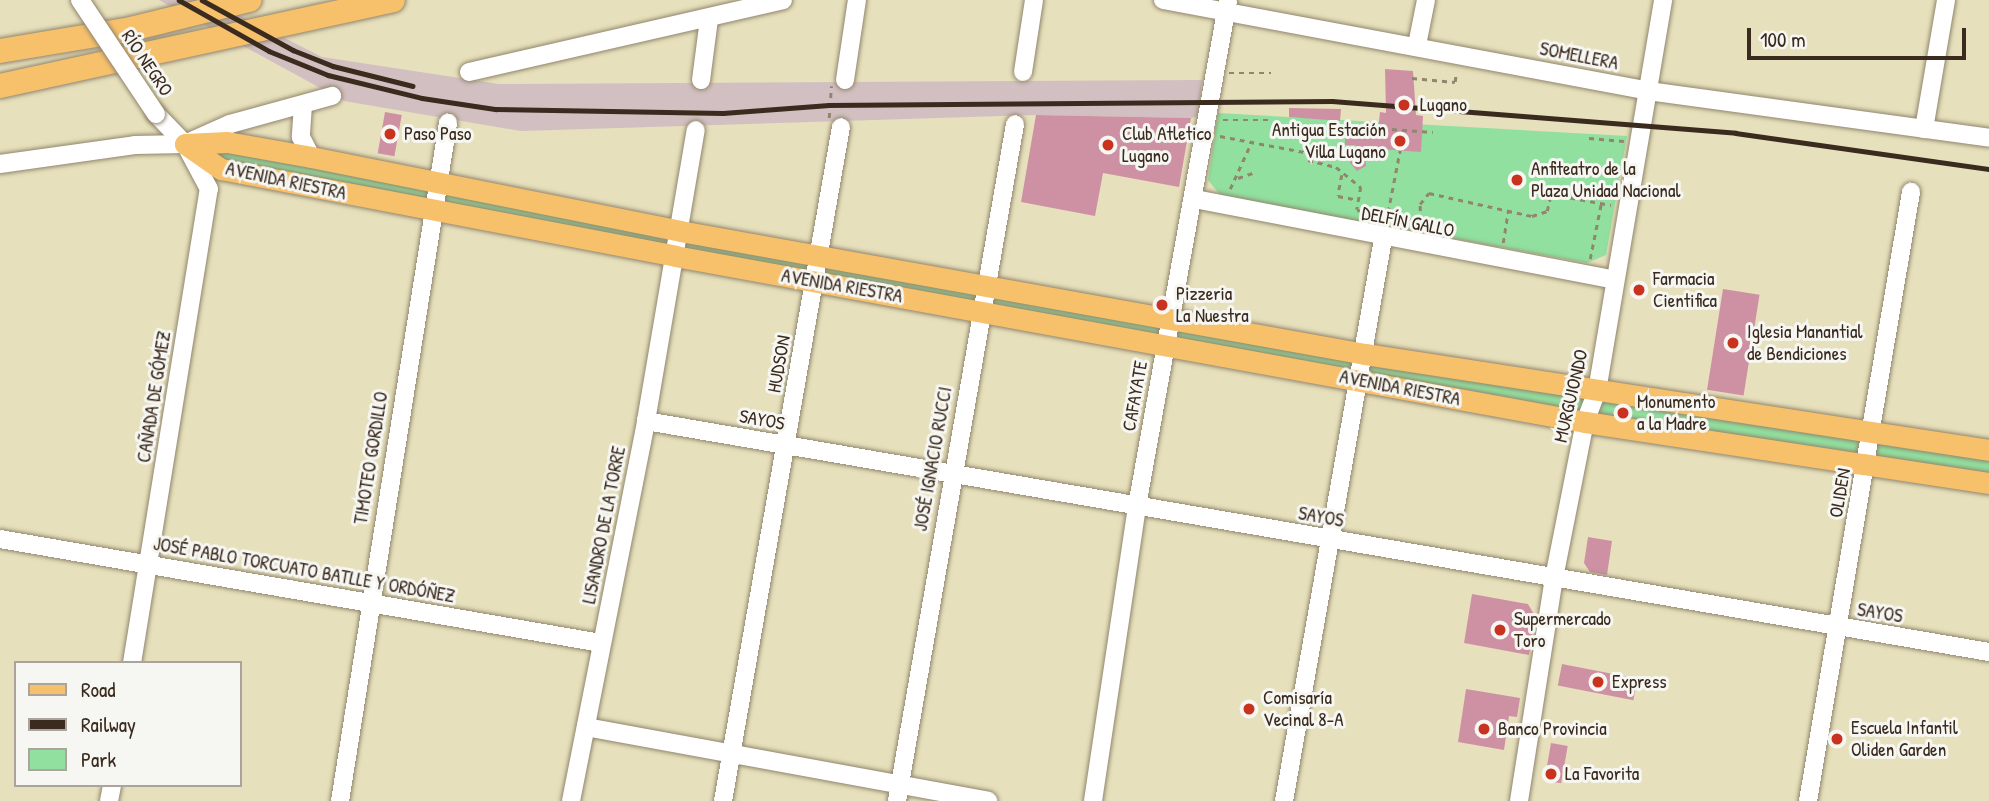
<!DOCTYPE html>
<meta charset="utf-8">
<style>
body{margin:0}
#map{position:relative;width:1989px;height:801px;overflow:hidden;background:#e7e0bc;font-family:"Patrick Hand",sans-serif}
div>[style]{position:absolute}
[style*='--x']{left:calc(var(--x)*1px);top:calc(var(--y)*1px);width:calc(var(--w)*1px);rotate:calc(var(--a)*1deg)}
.industrial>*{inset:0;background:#d2bfc1}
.green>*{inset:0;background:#91e09f}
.building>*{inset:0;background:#ce91a4;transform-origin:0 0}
.path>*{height:2.5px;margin-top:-1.25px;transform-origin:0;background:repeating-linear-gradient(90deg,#91856d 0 5px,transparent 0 10px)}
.roads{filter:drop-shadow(0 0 2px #91856d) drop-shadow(0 0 2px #91856d)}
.minor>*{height:18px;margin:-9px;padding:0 9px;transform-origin:9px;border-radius:9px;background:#fff}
.major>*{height:21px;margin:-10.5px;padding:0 10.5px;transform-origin:10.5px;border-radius:10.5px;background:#f7c06b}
.highway>*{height:24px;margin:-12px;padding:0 12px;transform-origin:12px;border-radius:12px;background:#f7c06b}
.rail>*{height:4.5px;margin:-2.25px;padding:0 2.25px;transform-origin:2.25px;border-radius:2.25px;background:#3b2a1e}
.bridges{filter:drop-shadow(0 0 2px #91856d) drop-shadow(0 0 2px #91856d)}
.minor-bridge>*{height:18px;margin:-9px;padding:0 9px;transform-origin:9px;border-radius:9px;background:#fff}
.dots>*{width:19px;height:19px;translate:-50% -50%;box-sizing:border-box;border:4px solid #f6f6f2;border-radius:50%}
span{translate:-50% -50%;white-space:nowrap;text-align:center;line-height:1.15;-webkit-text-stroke:6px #f6f6f2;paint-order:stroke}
.street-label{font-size:19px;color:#3b2a1e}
.poi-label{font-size:19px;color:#3b2a1e}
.left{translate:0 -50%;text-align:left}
.right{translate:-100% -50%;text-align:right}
.legend{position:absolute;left:14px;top:661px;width:228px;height:126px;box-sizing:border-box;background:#f6f6f2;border:2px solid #aba49d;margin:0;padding:9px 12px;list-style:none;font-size:21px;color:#3b2a1e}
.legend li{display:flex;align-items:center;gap:14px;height:35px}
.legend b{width:35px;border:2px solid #aba49d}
.scale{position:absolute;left:1747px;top:28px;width:219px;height:32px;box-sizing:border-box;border:4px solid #3b2a1e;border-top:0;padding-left:9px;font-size:21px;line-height:24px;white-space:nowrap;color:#3b2a1e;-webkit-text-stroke:5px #f6f6f2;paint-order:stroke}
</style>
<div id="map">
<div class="industrial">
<i style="clip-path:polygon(159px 0,210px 0,322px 57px,499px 84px,1202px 80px,1198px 116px,1191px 118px,1036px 115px,521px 131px,344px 101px)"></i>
</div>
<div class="green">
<i style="clip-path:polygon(1218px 113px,1627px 136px,1606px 255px,1587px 263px,1221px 196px,1208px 180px)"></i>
<i style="clip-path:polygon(185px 144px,1989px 450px,1989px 483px,221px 169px)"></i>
</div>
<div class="building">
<i style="clip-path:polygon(1385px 69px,1413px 71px,1416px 115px,1423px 116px,1421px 152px,1365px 148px,1366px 166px,1357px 171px,1350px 163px,1356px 145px,1345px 145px,1345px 131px,1378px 131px,1380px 112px,1386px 113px)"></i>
<i style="clip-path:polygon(1289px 108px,1341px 109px,1340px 121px,1289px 117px)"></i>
<i style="left:385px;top:112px;width:17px;height:42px;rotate:10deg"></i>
<i style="clip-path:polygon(1036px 115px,1191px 118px,1179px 187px,1103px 173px,1095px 216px,1021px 202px)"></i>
<i style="left:1723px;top:289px;width:37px;height:102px;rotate:9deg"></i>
<i style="clip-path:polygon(1588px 537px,1612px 541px,1607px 575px,1590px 572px,1584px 563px)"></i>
<i style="clip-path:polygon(1472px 594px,1528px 604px,1535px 616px,1529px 655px,1464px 643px)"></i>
<i style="left:1562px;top:664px;width:77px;height:22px;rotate:11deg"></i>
<i style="clip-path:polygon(1466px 689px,1520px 698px,1517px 717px,1509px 716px,1504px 750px,1458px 742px)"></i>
<i style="left:1551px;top:743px;width:17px;height:38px;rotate:10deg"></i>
</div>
<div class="path">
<i style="--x:1229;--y:73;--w:42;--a:0"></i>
<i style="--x:1412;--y:78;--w:43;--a:5.3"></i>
<i style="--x:1455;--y:82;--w:10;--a:-84"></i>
<i style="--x:829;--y:118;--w:32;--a:-86"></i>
<i style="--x:1223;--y:120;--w:49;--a:0"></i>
<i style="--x:1362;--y:127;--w:71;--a:4"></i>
<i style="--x:1220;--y:136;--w:91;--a:10.8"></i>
<i style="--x:1309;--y:153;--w:7;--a:98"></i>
<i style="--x:1308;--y:160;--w:29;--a:14"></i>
<i style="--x:1336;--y:167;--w:32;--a:39"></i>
<i style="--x:1361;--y:187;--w:23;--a:100"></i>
<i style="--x:1357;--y:210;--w:64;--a:9.9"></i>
<i style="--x:1420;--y:221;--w:17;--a:-90"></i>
<i style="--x:1420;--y:204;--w:14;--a:-51"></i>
<i style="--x:1429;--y:193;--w:106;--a:12.6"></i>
<i style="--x:1532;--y:216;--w:16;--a:-18"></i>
<i style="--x:1547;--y:211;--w:17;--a:-77"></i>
<i style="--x:1551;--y:194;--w:61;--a:10.4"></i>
<i style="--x:1589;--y:138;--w:35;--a:5"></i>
<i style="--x:1342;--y:175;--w:21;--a:101"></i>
<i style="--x:1338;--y:196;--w:20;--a:11"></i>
<i style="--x:1238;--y:178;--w:18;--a:-19"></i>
<i style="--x:1230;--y:189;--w:53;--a:-65.4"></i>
<i style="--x:1386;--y:222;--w:73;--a:-79"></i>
<i style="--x:1503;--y:243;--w:32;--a:-81"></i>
<i style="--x:1590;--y:259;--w:56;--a:-78.7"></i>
</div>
<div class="roads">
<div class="minor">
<i style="--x:1163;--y:0;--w:493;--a:10.6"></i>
<i style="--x:1648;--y:91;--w:344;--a:7.8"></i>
<i style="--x:1417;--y:45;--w:46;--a:-78.7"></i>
<i style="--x:469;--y:72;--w:322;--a:-12.9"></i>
<i style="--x:1023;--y:72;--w:73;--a:-81.3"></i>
<i style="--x:701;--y:80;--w:62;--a:-82.5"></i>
<i style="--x:845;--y:80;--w:81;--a:-81.5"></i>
<i style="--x:303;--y:105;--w:32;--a:94"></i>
<i style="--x:301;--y:137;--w:22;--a:63"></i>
<i style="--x:1924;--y:129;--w:131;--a:-80.3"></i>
<i style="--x:0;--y:164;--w:136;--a:-8"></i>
<i style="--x:135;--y:145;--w:50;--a:-1.1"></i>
<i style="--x:185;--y:144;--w:49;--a:-24"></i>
<i style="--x:230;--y:124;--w:106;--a:-15.4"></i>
<i style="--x:1195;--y:199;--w:427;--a:10.9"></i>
<i style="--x:646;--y:421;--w:1363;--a:9.76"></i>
<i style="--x:0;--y:539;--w:610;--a:9.82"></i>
<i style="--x:132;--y:663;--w:480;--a:-80.8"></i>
<i style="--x:209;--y:189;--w:51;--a:-118.1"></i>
<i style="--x:185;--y:144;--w:42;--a:-134"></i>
<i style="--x:586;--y:727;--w:409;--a:10.4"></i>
<i style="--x:109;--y:801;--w:16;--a:-79"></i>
<i style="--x:340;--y:801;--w:687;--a:-80.95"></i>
<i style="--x:571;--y:801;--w:387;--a:-78.8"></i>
<i style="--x:646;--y:421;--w:295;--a:-80.3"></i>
<i style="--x:723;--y:801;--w:684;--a:-80.07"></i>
<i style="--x:897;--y:801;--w:687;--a:-80.11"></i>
<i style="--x:1093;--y:801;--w:298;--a:-81.5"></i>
<i style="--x:1137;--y:506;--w:514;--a:-79.8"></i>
<i style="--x:1284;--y:801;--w:571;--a:-80.01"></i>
<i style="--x:1519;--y:801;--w:226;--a:-81.1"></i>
<i style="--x:1554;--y:578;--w:159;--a:-78.8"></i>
<i style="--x:1585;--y:422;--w:33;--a:-69"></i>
<i style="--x:1597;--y:391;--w:397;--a:-80.4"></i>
<i style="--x:1808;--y:801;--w:618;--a:-80.4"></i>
</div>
<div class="major">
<i style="--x:185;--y:144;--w:44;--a:34.8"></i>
<i style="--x:221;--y:169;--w:462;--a:10.8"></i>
<i style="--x:675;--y:256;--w:925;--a:10.34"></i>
<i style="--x:1585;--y:422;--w:409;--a:8.6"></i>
<i style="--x:185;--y:144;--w:42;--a:-2.7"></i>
<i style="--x:227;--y:142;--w:85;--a:10.1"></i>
<i style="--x:311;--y:157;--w:376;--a:11.3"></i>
<i style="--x:680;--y:231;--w:696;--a:10.18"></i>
<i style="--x:1365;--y:354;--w:631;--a:8.75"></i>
</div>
<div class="highway">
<i style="--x:0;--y:51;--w:133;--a:-9.5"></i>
<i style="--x:131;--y:29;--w:122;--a:-13.8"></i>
<i style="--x:0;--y:86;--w:402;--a:-12.3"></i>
</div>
</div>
<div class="rail">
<i style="--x:179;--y:0;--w:103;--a:29.5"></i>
<i style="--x:269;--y:51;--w:64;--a:22.1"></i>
<i style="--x:328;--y:75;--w:97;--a:13.7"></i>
<i style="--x:422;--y:98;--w:75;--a:8.5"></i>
<i style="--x:496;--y:109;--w:227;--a:1"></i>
<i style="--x:723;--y:113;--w:106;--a:-4.3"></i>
<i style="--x:829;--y:105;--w:503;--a:-0.46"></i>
<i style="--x:1332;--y:101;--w:405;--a:4.5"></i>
<i style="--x:1736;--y:133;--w:256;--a:8.1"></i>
<i style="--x:202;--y:0;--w:104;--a:28.8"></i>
<i style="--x:293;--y:50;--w:43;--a:21.8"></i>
<i style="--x:333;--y:66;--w:82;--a:14"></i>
</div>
<div class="bridges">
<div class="minor-bridge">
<i style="--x:80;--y:0;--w:137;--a:56.3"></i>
</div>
</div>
<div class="dots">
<i style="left:1404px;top:105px;background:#c8321e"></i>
<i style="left:390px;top:134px;background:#c8321e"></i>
<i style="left:1400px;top:141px;background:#c8321e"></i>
<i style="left:1108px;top:145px;background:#c8321e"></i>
<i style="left:1517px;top:180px;background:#c8321e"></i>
<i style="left:1639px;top:290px;background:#c8321e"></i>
<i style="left:1162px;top:305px;background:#c8321e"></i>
<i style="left:1733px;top:343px;background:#c8321e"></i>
<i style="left:1623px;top:413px;background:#c8321e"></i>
<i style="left:1500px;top:630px;background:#c8321e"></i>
<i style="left:1598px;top:682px;background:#c8321e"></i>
<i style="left:1249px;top:709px;background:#c8321e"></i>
<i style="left:1484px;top:729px;background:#c8321e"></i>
<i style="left:1837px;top:739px;background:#c8321e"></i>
<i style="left:1551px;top:774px;background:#c8321e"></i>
</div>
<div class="street-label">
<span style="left:1579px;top:56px;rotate:11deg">SOMELLERA</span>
<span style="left:147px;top:63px;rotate:56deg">RÍO NEGRO</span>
<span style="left:286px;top:181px;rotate:12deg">AVENIDA RIESTRA</span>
<span style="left:1408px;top:222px;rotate:11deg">DELFÍN GALLO</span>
<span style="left:842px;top:286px;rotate:10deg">AVENIDA RIESTRA</span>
<span style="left:779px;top:364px;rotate:-80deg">HUDSON</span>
<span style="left:1400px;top:388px;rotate:11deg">AVENIDA RIESTRA</span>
<span style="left:1135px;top:396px;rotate:-80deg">CAFAYATE</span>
<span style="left:1571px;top:396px;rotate:-77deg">MURGUIONDO</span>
<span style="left:154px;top:397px;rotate:-81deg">CAÑADA DE GÓMEZ</span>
<span style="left:762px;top:420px;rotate:10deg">SAYOS</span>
<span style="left:371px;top:458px;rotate:-81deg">TIMOTEO GORDILLO</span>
<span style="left:933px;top:459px;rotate:-80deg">JOSÉ IGNACIO RUCCI</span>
<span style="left:1840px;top:493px;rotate:-80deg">OLIDEN</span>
<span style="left:1321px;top:517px;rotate:10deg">SAYOS</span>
<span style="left:604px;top:525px;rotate:-79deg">LISANDRO DE LA TORRE</span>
<span style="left:304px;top:570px;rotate:10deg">JOSÉ PABLO TORCUATO BATLLE Y ORDÓÑEZ</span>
<span style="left:1880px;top:613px;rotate:9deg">SAYOS</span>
</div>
<div class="poi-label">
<span class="left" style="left:1420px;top:105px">Lugano</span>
<span class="right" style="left:1386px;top:141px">Antigua Estación<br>Villa Lugano</span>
<span class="left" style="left:404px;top:134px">Paso Paso</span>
<span class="left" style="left:1122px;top:145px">Club Atletico<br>Lugano</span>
<span class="left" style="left:1531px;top:180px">Anfiteatro de la<br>Plaza Unidad Nacional</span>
<span class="left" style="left:1653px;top:290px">Farmacia<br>Cientifica</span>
<span class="left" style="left:1176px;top:305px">Pizzeria<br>La Nuestra</span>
<span class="left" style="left:1747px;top:343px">Iglesia Manantial<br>de Bendiciones</span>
<span class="left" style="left:1637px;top:413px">Monumento<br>a la Madre</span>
<span class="left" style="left:1514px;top:630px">Supermercado<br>Toro</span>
<span class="left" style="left:1612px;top:682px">Express</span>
<span class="left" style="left:1263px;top:709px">Comisaría<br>Vecinal 8-A</span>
<span class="left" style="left:1851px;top:739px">Escuela Infantil<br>Oliden Garden</span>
<span class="left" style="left:1498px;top:729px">Banco Provincia</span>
<span class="left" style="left:1565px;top:774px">La Favorita</span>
</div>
<ul class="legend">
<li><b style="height:9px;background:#f7c06b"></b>Road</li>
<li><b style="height:9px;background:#3b2a1e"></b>Railway</li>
<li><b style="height:19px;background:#91e09f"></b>Park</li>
</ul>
<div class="scale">100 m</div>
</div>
